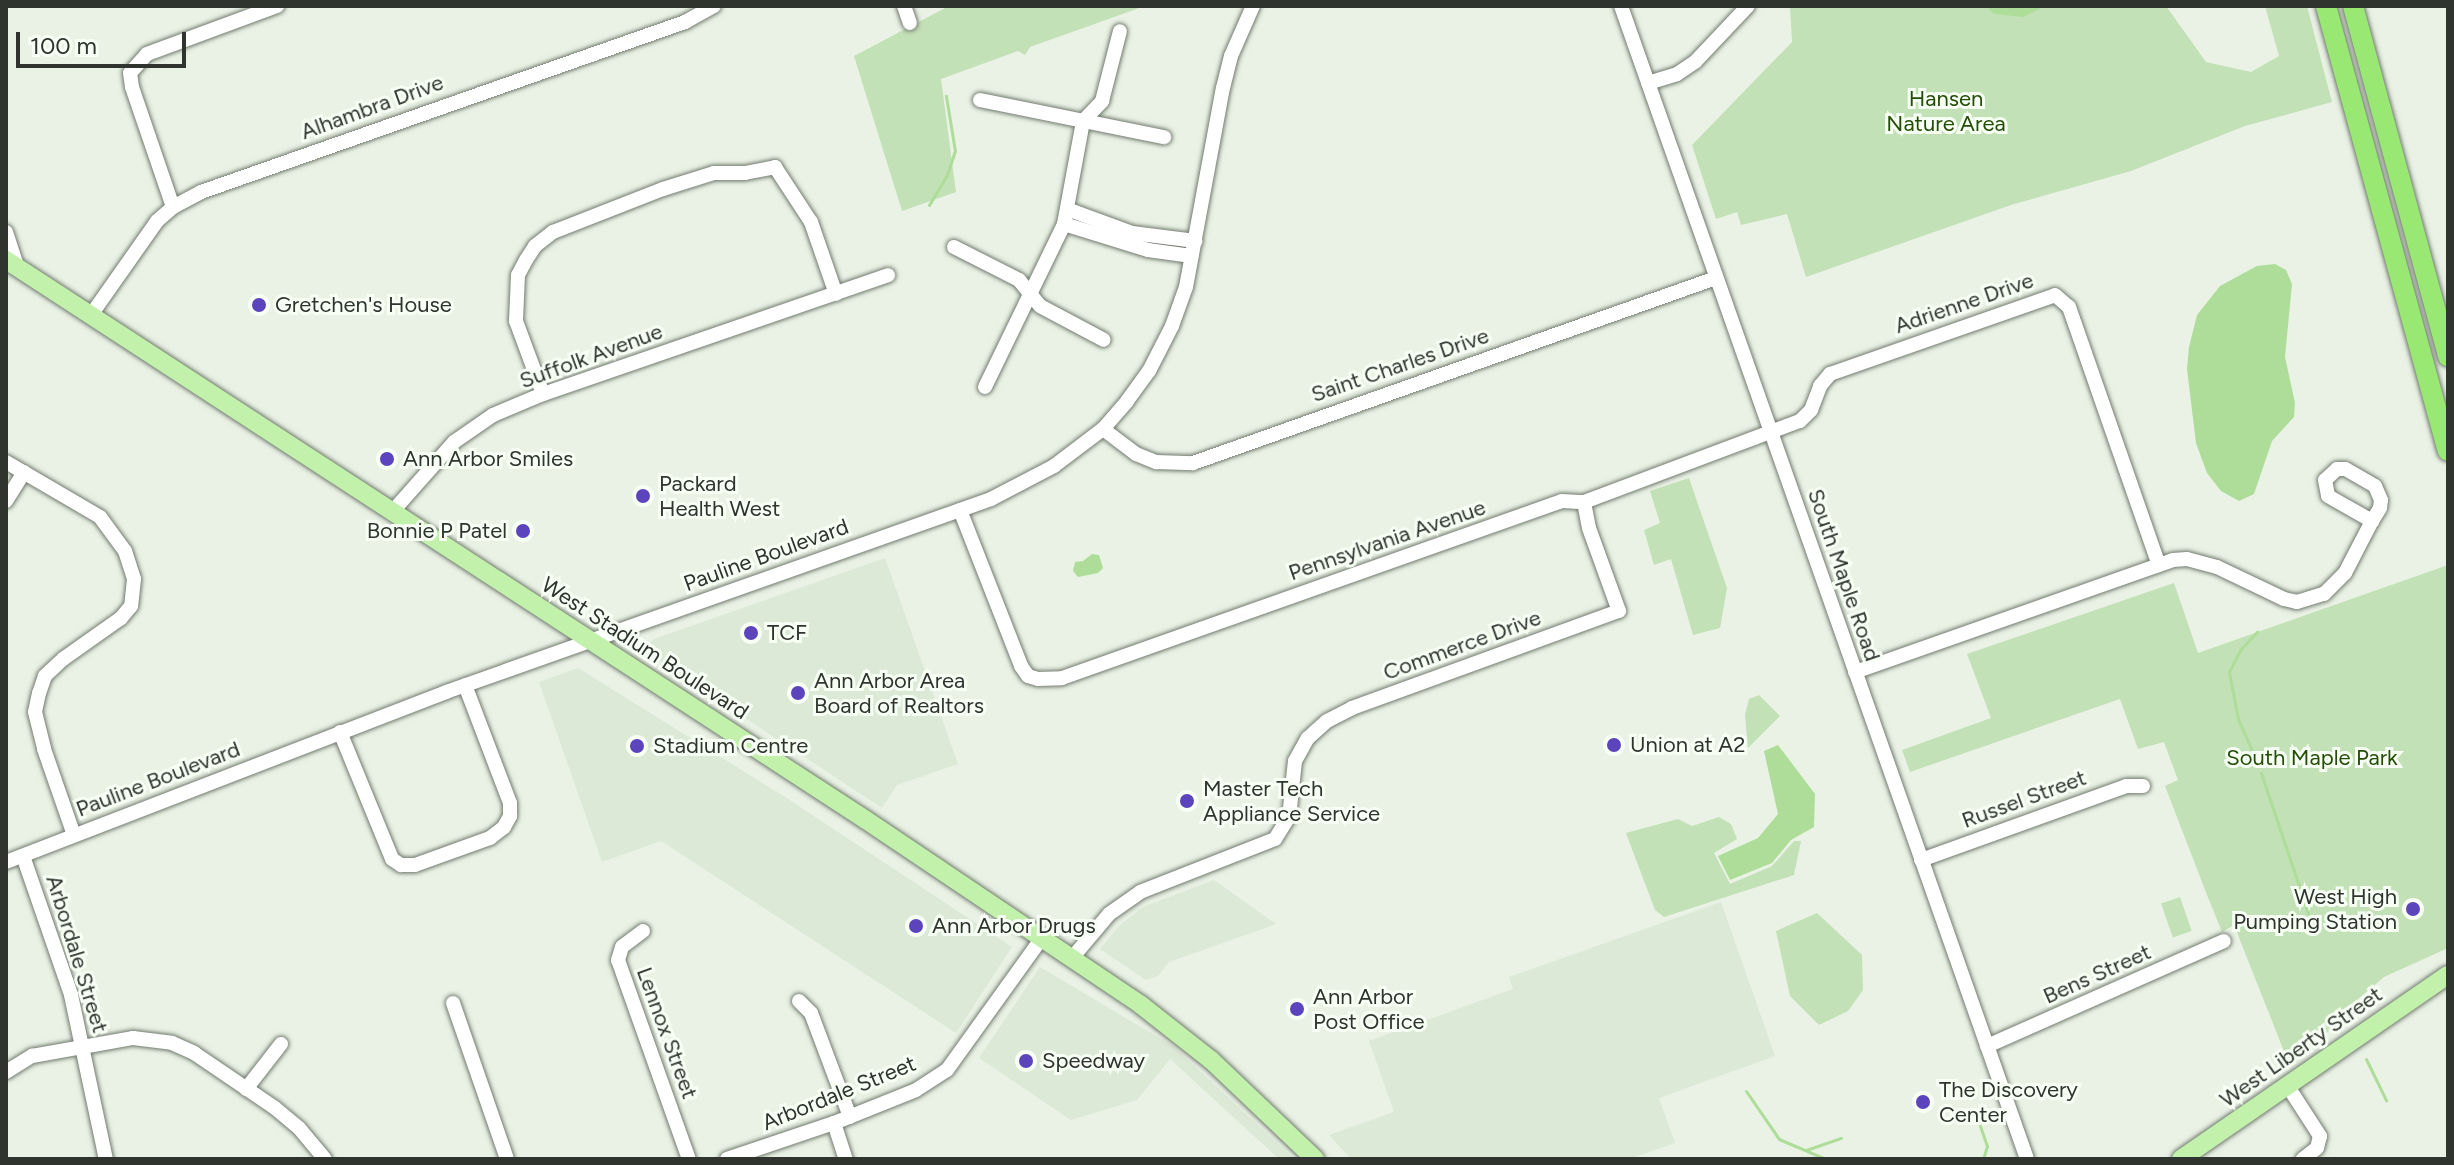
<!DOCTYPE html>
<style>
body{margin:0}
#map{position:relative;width:2454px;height:1165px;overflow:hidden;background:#e9f2e5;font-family:Figtree,sans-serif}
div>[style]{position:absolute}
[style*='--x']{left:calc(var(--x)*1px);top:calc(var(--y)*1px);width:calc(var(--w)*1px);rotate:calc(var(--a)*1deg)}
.built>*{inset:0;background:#dce9d6}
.green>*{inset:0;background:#c3e1b6;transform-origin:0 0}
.water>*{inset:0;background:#addd98}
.stream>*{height:3px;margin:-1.5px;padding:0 1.5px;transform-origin:1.5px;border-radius:1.5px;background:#addd98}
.roads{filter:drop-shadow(0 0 2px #737b70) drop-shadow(0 0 2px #737b70)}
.minor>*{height:14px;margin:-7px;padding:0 7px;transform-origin:7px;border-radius:7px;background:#fff}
.major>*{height:18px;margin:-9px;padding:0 9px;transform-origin:9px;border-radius:9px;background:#c2f1ac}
.highway>*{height:20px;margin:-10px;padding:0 10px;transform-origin:10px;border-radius:10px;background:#9ae874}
.dots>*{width:22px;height:22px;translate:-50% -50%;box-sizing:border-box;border:4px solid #f7fff4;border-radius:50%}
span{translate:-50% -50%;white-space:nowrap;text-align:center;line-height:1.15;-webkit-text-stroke:6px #f7fff4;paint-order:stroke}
.park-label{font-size:22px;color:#244e07}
.street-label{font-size:22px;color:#30342f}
.poi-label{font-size:22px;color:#30342f}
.left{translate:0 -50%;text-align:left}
.right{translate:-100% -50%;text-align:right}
.frame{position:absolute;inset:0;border:8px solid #30342f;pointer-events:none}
.scale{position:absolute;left:16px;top:32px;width:170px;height:36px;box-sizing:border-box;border:4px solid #30342f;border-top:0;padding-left:10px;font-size:24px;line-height:28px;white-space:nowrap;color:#30342f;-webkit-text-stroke:6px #f7fff4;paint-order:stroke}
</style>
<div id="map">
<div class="built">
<i style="clip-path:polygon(885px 558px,958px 764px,897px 785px,882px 808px,646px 653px,646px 646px,654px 639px)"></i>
<i style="clip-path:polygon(578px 668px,785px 797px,1012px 947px,956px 1033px,661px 841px,602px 862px,539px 682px)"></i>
<i style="clip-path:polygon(1214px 880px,1276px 924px,1169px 962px,1158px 976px,1146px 980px,1100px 949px,1119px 926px,1143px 907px)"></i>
<i style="clip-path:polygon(1721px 902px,1775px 1056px,1659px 1098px,1675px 1143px,1629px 1159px,1351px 1159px,1329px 1135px,1394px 1112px,1369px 1041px,1513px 989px,1509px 977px)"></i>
<i style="clip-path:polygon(1040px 967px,1173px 1046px,1294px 1159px,1279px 1159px,1170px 1059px,1137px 1100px,1071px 1120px,979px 1058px)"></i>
</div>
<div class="green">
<i style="clip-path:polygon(949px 6px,1145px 6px,1030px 47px,1025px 55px,1018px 51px,941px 79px,956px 192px,902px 211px,854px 56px)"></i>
<i style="clip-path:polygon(1790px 6px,2166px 6px,2206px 62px,2251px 72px,2279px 56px,2265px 6px,2307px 6px,2332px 102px,2245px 126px,2131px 171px,2011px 205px,1806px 277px,1787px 214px,1741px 225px,1737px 212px,1716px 219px,1692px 145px,1792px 42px)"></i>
<i style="clip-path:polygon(1689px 478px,1727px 588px,1720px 628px,1693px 635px,1671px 559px,1654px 565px,1644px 530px,1660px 523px,1650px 491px)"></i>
<i style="clip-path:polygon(2448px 565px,2448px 948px,2384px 977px,2358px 999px,2340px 1022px,2289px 1064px,2234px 925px,2222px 932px,2207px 895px,2165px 786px,2178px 780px,2164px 742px,2138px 749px,2120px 699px,1910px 772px,1902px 750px,1991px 718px,1967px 654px,2174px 583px,2198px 653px)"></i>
<i style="clip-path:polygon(1759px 695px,1780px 716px,1748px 748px,1745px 715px,1749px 699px)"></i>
<i style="clip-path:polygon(1719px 817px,1731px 824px,1737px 839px,1714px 853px,1730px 884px,1772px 866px,1794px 841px,1801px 841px,1794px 875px,1664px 917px,1655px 910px,1626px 833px,1678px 819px,1692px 826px)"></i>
<i style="left:2180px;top:897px;width:36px;height:20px;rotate:71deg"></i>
<i style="clip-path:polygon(1817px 913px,1862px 955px,1863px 990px,1848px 1011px,1819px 1025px,1790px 996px,1776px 931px)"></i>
</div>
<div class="water">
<i style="clip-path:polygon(1986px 6px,2046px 6px,2023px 17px,1994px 14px)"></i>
<i style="clip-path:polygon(2275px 264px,2286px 270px,2292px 284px,2285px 357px,2295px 403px,2294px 417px,2272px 441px,2254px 494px,2239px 501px,2221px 491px,2207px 473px,2196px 443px,2187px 369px,2189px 347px,2197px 315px,2220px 286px,2257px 266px)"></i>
<i style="clip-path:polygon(1092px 554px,1099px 555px,1103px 568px,1098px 573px,1078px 577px,1073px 571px,1075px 562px,1083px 561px)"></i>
<i style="clip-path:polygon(1778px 745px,1815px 794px,1814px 827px,1791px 840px,1772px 863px,1730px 880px,1718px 856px,1758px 838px,1778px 814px,1764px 751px)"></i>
</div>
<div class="stream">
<i style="--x:929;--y:205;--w:35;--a:-59"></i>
<i style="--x:947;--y:175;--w:25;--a:-72"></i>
<i style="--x:955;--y:151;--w:56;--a:-99.3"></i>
<i style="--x:2257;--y:762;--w:47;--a:-113.8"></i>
<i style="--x:2238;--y:719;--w:48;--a:-100.8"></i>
<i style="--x:2229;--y:672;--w:25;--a:-63"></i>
<i style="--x:2240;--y:650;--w:25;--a:-47"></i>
<i style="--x:2261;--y:773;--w:148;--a:71.4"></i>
<i style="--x:2366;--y:1059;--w:46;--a:64"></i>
<i style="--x:1746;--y:1091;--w:58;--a:55.5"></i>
<i style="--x:1779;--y:1139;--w:51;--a:23.1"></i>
<i style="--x:1978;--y:1120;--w:28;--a:71"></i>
<i style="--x:1987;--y:1146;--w:14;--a:107"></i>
<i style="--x:1806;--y:1150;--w:37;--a:-19"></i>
</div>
<div class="roads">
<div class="minor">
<i style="--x:904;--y:6;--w:18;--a:71"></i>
<i style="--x:1621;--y:6;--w:1222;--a:70.6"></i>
<i style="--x:1648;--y:83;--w:30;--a:-17"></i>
<i style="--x:1677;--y:74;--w:22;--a:-34"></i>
<i style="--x:1695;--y:62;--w:77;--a:-46.6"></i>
<i style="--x:980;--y:100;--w:188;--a:11.4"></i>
<i style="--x:173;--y:207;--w:127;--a:-108.9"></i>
<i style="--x:132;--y:87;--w:14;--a:-98"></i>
<i style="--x:130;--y:73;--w:25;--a:-48"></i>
<i style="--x:147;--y:54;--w:139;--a:-20.3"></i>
<i style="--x:1067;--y:209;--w:69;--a:20.3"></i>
<i style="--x:1132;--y:233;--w:64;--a:7.2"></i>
<i style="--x:1064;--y:224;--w:88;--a:17.2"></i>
<i style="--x:1148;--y:250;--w:44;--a:7.8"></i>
<i style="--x:6;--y:232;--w:38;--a:72"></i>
<i style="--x:954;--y:247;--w:73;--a:26.9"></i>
<i style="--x:1019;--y:280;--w:33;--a:51"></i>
<i style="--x:1040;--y:306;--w:72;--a:28"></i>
<i style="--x:91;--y:315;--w:115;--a:-54.9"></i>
<i style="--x:157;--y:221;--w:21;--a:-41"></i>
<i style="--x:173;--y:207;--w:32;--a:-28"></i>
<i style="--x:201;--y:192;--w:513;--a:-19.35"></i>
<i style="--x:685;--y:22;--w:33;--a:-29"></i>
<i style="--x:985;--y:387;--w:181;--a:-64.1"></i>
<i style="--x:1064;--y:224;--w:105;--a:-79.5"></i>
<i style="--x:1083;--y:121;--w:28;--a:-46"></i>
<i style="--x:1102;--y:101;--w:72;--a:-75.6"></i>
<i style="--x:543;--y:394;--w:78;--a:-110.3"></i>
<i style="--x:516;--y:321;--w:46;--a:-87.5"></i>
<i style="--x:518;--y:275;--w:17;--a:-62"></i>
<i style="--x:526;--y:260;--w:17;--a:-57"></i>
<i style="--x:535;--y:246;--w:23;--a:-38"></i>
<i style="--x:553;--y:232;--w:118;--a:-21.4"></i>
<i style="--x:663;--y:189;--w:53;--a:-17.4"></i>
<i style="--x:714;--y:173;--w:31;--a:0"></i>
<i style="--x:745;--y:173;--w:31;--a:-11"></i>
<i style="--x:775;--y:167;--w:66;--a:56.8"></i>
<i style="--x:811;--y:222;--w:76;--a:70.9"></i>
<i style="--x:1103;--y:429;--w:41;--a:37.1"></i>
<i style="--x:1136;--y:454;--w:22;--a:22"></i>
<i style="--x:1156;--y:462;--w:37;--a:2"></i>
<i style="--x:1193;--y:463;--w:555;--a:-19.48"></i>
<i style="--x:6;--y:462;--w:109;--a:30.3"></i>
<i style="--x:100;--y:517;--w:42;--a:53.7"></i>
<i style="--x:125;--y:551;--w:29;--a:72"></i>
<i style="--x:134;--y:579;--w:27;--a:96"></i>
<i style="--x:131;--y:606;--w:16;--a:130"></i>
<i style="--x:121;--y:618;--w:71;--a:144.7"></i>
<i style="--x:63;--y:659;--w:25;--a:137"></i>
<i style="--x:45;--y:676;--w:18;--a:109"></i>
<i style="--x:39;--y:693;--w:19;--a:102"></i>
<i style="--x:35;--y:712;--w:38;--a:76"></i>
<i style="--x:44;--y:749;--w:91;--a:70.8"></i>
<i style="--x:6;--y:501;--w:34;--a:-58"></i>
<i style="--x:960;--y:510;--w:168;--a:68.6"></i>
<i style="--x:1021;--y:666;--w:12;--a:55"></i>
<i style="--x:1028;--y:676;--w:10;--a:17"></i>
<i style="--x:1038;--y:679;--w:24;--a:-2"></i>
<i style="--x:1062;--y:678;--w:530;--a:-19.49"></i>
<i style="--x:1562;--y:501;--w:22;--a:3"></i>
<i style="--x:1584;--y:502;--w:231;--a:-20.6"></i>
<i style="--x:1800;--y:421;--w:16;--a:-45"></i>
<i style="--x:1811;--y:410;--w:26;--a:-69"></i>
<i style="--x:1820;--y:386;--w:16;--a:-50"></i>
<i style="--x:1830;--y:374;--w:238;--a:-19.3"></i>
<i style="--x:2055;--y:295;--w:18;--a:41"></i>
<i style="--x:2069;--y:307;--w:273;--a:70.8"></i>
<i style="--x:393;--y:511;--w:92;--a:-48.5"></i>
<i style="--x:454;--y:442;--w:47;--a:-34.7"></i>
<i style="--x:493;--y:415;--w:54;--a:-22.8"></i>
<i style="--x:543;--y:394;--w:365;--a:-19"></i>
<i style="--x:1855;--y:672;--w:337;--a:-19.4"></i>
<i style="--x:2173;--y:560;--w:14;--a:-4"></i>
<i style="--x:2187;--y:559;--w:31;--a:15"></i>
<i style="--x:2217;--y:567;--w:74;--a:25.5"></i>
<i style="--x:2284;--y:599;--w:13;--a:13"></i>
<i style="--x:2297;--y:602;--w:28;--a:-17"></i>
<i style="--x:2324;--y:594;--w:30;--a:-45"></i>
<i style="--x:2345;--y:573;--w:59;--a:-62.6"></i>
<i style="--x:2372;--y:521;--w:15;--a:-58"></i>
<i style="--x:2380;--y:508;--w:8;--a:-83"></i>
<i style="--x:2381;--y:500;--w:15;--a:-113"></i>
<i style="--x:2375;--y:486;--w:34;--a:-150"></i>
<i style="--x:2345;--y:469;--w:8;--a:180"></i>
<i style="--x:2337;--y:469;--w:16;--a:137"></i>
<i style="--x:2325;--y:480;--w:16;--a:79"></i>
<i style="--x:2328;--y:496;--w:51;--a:29.6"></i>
<i style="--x:340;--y:732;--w:137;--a:67.7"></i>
<i style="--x:392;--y:859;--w:11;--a:34"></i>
<i style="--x:401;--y:865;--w:14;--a:0"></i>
<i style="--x:415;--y:865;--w:80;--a:-19.8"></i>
<i style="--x:490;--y:838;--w:18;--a:-38"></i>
<i style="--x:504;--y:827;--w:13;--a:-61"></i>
<i style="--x:510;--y:816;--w:13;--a:-90"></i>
<i style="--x:510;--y:803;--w:126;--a:-110.9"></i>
<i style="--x:23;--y:856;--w:147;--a:70.9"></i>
<i style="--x:71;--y:995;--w:168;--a:78"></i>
<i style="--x:1921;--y:860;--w:218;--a:-19.8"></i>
<i style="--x:2126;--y:786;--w:17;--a:0"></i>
<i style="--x:6;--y:862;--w:472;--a:-21.1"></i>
<i style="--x:446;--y:692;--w:578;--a:-19.5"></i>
<i style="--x:991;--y:499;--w:71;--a:-27.6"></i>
<i style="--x:1054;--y:466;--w:61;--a:-37.1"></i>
<i style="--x:1103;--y:429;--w:37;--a:-49"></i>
<i style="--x:1127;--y:401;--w:37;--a:-54"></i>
<i style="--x:1149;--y:371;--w:51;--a:-62.9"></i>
<i style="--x:1172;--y:326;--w:41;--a:-70.3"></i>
<i style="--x:1186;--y:287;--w:202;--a:-79.5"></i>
<i style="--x:1223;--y:88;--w:33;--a:-76"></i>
<i style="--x:1231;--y:56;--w:55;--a:-66.3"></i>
<i style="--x:643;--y:931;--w:26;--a:143"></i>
<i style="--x:622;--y:947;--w:14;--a:107"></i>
<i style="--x:618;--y:960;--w:211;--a:70.4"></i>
<i style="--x:1072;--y:958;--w:57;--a:-49.9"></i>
<i style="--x:1109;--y:914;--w:38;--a:-35"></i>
<i style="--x:1140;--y:892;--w:145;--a:-21.4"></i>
<i style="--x:1275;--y:839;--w:26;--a:-58"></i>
<i style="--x:1289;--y:817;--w:56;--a:-83.9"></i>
<i style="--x:1295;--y:761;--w:26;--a:-61"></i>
<i style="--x:1308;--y:738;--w:25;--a:-42"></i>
<i style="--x:1327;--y:721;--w:28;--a:-27"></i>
<i style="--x:1352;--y:708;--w:284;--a:-20"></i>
<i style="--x:1619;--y:611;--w:88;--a:-109.9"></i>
<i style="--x:1589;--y:528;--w:26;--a:-101"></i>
<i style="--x:799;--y:1001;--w:17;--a:45"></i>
<i style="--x:811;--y:1013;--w:111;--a:69.4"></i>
<i style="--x:453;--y:1003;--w:165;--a:70.9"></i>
<i style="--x:1987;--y:1046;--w:259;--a:-23.9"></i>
<i style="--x:6;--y:1072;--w:31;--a:-32"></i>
<i style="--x:32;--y:1056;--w:103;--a:-10.1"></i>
<i style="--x:133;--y:1038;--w:39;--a:7"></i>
<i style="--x:172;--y:1043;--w:24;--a:24"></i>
<i style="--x:194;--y:1053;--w:98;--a:34.2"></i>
<i style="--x:275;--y:1108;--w:31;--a:40"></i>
<i style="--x:299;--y:1128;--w:40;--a:50"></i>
<i style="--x:2287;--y:1085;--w:61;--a:57.1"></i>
<i style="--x:2320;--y:1136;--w:12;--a:104"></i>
<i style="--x:2317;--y:1148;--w:18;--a:142"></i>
<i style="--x:246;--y:1089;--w:57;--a:-52.1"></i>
<i style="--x:834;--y:1123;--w:38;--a:72"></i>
<i style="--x:727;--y:1159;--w:113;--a:-18.6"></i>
<i style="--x:834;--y:1123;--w:88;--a:-21.9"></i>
<i style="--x:916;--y:1090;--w:37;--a:-33"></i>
<i style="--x:947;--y:1070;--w:161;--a:-54.3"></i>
</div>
<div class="major">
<i style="--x:6;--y:260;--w:1026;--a:33.07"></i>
<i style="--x:866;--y:820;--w:331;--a:33.9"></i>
<i style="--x:1141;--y:1005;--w:89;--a:38.2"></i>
<i style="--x:1211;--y:1060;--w:144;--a:43.6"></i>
<i style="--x:2181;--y:1159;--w:324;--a:-34.6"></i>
</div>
<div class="highway">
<i style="--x:2326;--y:6;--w:461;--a:74.7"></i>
<i style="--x:2353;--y:6;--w:363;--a:74.8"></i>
</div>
</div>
<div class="dots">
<i style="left:259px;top:305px;background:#5b44bc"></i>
<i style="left:387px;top:459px;background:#5b44bc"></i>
<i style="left:643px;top:496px;background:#5b44bc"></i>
<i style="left:523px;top:531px;background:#5b44bc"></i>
<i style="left:751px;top:633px;background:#5b44bc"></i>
<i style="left:798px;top:693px;background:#5b44bc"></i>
<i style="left:1614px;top:745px;background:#5b44bc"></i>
<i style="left:637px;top:746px;background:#5b44bc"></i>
<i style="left:1187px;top:801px;background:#5b44bc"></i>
<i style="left:2413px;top:909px;background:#5b44bc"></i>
<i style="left:916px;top:926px;background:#5b44bc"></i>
<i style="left:1297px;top:1009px;background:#5b44bc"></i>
<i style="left:1026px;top:1061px;background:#5b44bc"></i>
<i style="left:1923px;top:1102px;background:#5b44bc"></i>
</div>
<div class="park-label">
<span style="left:1946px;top:111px">Hansen<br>Nature Area</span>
<span style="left:2312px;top:758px">South Maple Park</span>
</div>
<div class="street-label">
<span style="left:372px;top:107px;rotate:-20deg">Alhambra Drive</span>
<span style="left:1964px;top:303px;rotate:-19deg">Adrienne Drive</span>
<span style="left:591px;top:356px;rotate:-20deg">Suffolk Avenue</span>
<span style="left:1400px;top:365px;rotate:-19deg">Saint Charles Drive</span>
<span style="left:1387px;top:540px;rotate:-19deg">Pennsylvania Avenue</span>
<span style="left:766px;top:555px;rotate:-20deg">Pauline Boulevard</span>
<span style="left:1844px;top:575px;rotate:71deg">South Maple Road</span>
<span style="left:1462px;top:645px;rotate:-20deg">Commerce Drive</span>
<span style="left:645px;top:648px;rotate:33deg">West Stadium Boulevard</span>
<span style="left:158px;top:779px;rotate:-21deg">Pauline Boulevard</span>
<span style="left:2024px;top:799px;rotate:-20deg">Russel Street</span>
<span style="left:77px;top:954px;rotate:73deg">Arbordale Street</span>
<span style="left:2097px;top:974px;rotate:-24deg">Bens Street</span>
<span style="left:667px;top:1033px;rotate:70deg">Lennox Street</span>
<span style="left:2301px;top:1047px;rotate:-35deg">West Liberty Street</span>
<span style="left:839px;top:1093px;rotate:-22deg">Arbordale Street</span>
</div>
<div class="poi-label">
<span class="left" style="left:275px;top:305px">Gretchen's House</span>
<span class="left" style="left:403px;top:459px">Ann Arbor Smiles</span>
<span class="left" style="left:659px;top:496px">Packard<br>Health West</span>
<span class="right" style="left:507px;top:531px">Bonnie P Patel</span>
<span class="left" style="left:767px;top:633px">TCF</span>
<span class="left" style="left:814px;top:693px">Ann Arbor Area<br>Board of Realtors</span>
<span class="left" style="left:1630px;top:745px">Union at A2</span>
<span class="left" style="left:653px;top:746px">Stadium Centre</span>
<span class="left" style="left:1203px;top:801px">Master Tech<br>Appliance Service</span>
<span class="right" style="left:2397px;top:909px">West High<br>Pumping Station</span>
<span class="left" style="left:932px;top:926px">Ann Arbor Drugs</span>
<span class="left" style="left:1313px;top:1009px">Ann Arbor<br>Post Office</span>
<span class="left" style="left:1042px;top:1061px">Speedway</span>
<span class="left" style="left:1939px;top:1102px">The Discovery<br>Center</span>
</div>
<div class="frame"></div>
<div class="scale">100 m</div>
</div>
